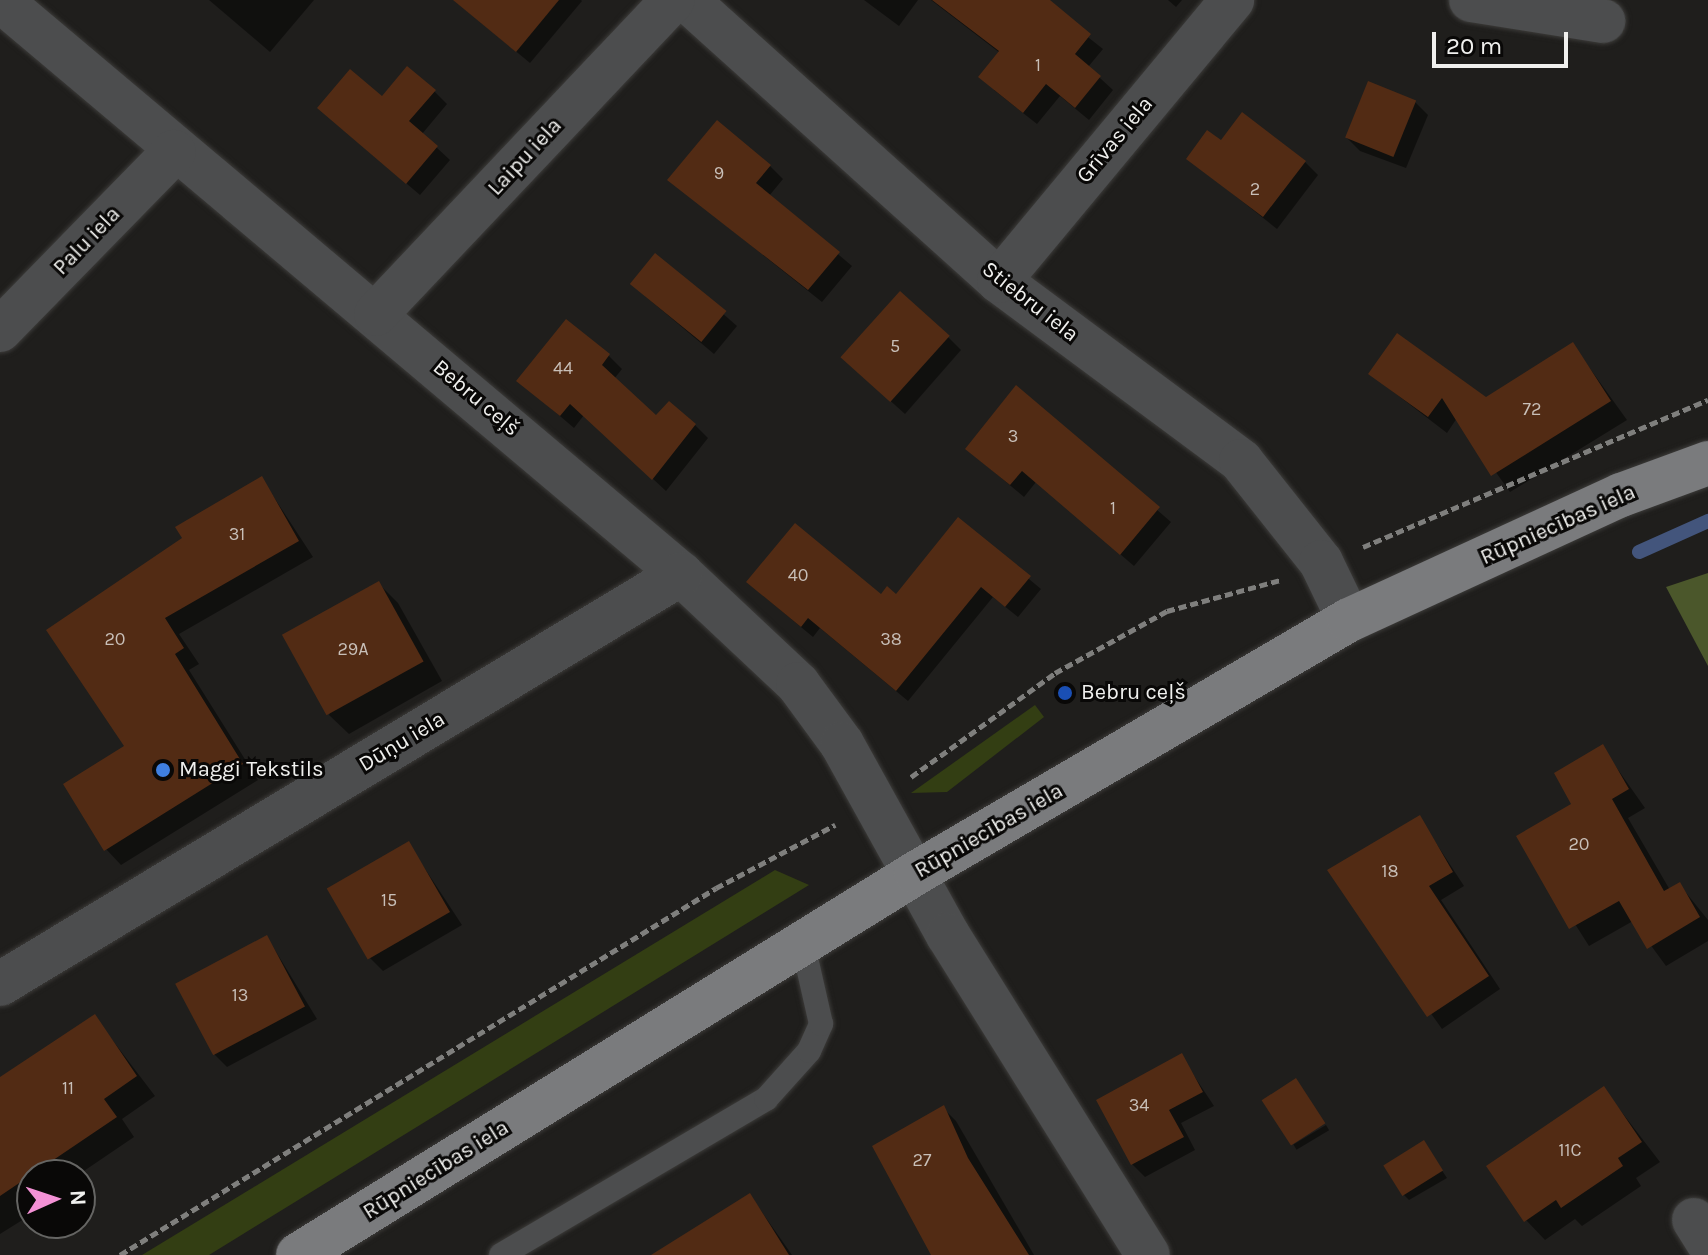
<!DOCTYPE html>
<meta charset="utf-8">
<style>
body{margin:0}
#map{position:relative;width:1708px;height:1255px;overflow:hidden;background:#1f1e1c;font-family:Karla,sans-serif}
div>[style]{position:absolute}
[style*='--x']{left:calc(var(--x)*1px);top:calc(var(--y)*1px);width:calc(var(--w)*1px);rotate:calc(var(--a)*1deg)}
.green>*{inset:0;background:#333e13}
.forest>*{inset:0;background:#4b572b}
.shadow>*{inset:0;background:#0007;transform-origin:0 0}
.stream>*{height:14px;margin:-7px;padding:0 7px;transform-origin:7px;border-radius:7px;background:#43557c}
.building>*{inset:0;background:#522b14;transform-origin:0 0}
.path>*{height:5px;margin-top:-2.5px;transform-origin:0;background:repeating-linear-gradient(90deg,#7f7f7d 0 8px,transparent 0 12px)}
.roads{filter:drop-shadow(0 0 2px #3c3b39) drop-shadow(0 0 2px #3c3b39)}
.lane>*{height:24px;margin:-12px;padding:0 12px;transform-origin:12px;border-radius:12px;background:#4c4d4e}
.street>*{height:44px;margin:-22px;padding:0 22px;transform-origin:22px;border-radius:22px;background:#4c4d4e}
.primary>*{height:44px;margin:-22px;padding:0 22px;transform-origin:22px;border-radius:22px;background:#7a7b7d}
.dots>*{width:22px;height:22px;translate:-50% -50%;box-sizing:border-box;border:4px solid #090807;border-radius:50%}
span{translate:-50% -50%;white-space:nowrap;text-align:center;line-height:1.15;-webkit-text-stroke:6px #090807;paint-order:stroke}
.number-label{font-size:18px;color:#c8bfb8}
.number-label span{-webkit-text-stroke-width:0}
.street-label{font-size:22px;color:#f0f0ee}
.poi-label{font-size:22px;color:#f0f0ee}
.left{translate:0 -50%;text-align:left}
.north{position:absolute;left:16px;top:1159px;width:80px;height:80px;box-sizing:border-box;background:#090807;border:2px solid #656563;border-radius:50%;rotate:87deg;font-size:22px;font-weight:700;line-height:32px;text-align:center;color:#f0f0ee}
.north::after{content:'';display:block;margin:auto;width:28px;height:36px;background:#f391d5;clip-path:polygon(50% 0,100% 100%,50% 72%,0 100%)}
.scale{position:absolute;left:1432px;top:32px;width:136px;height:36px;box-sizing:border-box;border:4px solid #f0f0ee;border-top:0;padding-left:10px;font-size:24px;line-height:28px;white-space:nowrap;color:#f0f0ee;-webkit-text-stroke:6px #090807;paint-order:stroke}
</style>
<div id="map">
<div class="green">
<i style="clip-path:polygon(1035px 705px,1044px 717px,947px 792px,911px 793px)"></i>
<i style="clip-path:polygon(775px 870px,809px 885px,209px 1255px,142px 1255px)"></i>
</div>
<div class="forest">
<i style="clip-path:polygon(1708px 573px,1708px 666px,1666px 587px)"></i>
</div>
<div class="shadow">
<i style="clip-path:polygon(209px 0,314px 0,270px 52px)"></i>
<i style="clip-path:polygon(469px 0,581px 0,582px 1px,530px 63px,477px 19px)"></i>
<i style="clip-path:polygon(864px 0,918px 0,899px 26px)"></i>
<i style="clip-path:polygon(931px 0,1041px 0,1103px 49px,1088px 67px,1113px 90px,1089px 120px,1060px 96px,1037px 124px,994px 90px,1000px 53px)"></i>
<i style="clip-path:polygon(1168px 0,1182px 0,1176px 7px)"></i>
<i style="clip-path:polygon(434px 91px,447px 104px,422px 134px,450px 160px,420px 195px,333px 121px,382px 99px)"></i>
<i style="clip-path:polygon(1415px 102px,1428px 115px,1406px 168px,1360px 151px,1347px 138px)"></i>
<i style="clip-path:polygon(1221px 143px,1305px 162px,1318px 175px,1277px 229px,1189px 159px)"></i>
<i style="clip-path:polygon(770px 166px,783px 179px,769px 196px,852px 266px,822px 302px,669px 180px)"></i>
<i style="clip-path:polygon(656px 255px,737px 326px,714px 354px,645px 296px)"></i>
<i style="clip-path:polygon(948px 337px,961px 350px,905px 414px,856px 370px)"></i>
<i style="clip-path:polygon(1573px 345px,1627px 420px,1510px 492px,1457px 418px,1447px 433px,1370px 374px,1486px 399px)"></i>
<i style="clip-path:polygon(609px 356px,622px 369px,614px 379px,656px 418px,695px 425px,708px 438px,666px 491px,584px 415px,574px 428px,519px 381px)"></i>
<i style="clip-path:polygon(1016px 388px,1171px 522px,1134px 566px,1036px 482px,1024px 497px,981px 461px)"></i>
<i style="clip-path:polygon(262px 479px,313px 557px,179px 634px,199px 664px,189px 670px,258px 780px,121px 865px,106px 849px,184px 539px)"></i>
<i style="clip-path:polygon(958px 520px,1041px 589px,1018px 617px,993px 597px,908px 701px,820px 628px,813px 637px,760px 593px,896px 596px)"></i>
<i style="clip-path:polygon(379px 584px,398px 603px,442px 681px,349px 734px,329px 715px)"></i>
<i style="clip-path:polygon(1602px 747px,1645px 808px,1628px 818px,1670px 890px,1679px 884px,1708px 920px,1708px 941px,1666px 966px,1633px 921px,1589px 946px,1519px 836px,1574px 805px)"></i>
<i style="clip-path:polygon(1419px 817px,1464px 886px,1441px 900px,1500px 989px,1442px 1029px,1330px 871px)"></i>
<i style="clip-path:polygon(408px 843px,462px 925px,383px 971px,370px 958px)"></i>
<i style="clip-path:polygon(267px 937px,317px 1019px,227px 1067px,214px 1054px)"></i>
<i style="clip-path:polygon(94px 1016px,155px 1096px,122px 1119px,134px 1137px,78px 1175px,32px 1175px,32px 1214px,0 1234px,0 1089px)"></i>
<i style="clip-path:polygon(1181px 1056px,1214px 1106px,1181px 1123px,1195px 1150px,1145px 1177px,1132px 1164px)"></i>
<i style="clip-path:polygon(1604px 1089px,1660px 1162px,1636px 1178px,1641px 1186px,1582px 1226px,1575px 1219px,1545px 1240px,1526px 1220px)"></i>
<i style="clip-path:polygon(943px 1108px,956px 1121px,1034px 1255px,937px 1255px)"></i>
<i style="left:1326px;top:1125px;width:6px;height:38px;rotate:59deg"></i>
<i style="clip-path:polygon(1423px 1142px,1447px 1178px,1409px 1200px,1403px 1194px)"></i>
<i style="clip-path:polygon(750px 1195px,792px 1255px,692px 1255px)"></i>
</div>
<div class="stream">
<i style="--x:1639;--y:552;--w:76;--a:-24.2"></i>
</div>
<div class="building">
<i style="clip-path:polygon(453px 0,559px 0,516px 52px)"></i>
<i style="clip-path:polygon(932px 0,1050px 0,1091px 34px,1075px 54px,1101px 76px,1075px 108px,1046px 84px,1023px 113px,978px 77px,999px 51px)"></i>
<i style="clip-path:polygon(407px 66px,436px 90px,409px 121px,438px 146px,406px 184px,317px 108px,350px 69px,382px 96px)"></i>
<i style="left:1368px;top:81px;width:52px;height:61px;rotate:22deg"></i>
<i style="clip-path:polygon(1242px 112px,1306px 161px,1263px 217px,1186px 159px,1207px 130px,1221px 140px)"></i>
<i style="clip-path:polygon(717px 120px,771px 165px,756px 183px,840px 252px,808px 290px,667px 180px)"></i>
<i style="left:655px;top:253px;width:92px;height:40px;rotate:39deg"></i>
<i style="left:900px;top:291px;width:67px;height:89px;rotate:42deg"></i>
<i style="clip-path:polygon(566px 319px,610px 354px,602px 365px,656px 415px,669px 401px,696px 424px,652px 480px,570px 404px,560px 416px,516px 381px)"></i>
<i style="clip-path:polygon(1397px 333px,1486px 397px,1573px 342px,1611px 401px,1491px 476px,1442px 398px,1428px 417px,1368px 374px)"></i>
<i style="clip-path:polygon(1016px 385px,1160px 507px,1120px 555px,1022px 471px,1010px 485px,965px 449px)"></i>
<i style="clip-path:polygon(262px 476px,299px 541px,165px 618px,184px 648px,175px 654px,243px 764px,104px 851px,63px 784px,124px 746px,46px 630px,182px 538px,175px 527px)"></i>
<i style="clip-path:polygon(958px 517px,1031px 576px,1005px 607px,981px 587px,896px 691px,808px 618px,801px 627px,746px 582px,795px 523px,881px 594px,887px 586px,896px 594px)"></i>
<i style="left:379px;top:581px;width:92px;height:111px;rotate:61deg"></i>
<i style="clip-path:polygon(1603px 744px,1629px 789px,1612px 799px,1664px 891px,1680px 882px,1700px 917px,1647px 949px,1619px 901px,1569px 929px,1516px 836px,1571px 804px,1554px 773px)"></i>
<i style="clip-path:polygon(1420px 815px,1453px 872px,1429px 886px,1489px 976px,1427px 1017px,1327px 870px)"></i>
<i style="left:409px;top:841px;width:82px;height:95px;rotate:60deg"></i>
<i style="left:267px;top:935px;width:81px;height:104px;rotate:62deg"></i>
<i style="clip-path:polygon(95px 1014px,137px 1076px,104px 1099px,117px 1117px,0 1196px,0 1077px)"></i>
<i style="clip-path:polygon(1182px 1053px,1203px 1092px,1169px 1110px,1184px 1137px,1131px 1165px,1096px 1100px)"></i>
<i style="left:1296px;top:1078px;width:54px;height:41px;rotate:57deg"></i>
<i style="clip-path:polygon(1604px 1086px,1642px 1142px,1618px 1158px,1623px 1166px,1561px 1208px,1556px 1200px,1524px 1222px,1486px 1166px)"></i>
<i style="clip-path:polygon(944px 1105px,968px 1158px,1029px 1255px,931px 1255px,872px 1146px)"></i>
<i style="left:1424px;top:1140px;width:36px;height:48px;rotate:58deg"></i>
<i style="clip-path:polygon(750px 1193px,789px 1255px,651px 1255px)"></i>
</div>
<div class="path">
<i style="--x:1363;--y:547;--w:375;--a:-23.1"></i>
<i style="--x:911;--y:777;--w:178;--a:-35.8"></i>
<i style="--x:1055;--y:673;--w:128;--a:-29"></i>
<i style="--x:1167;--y:611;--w:117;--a:-15.3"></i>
<i style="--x:120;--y:1255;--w:700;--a:-31.62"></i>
<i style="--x:716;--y:888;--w:135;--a:-27.9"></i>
</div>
<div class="roads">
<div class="lane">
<i style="--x:501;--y:1255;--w:308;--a:-30.5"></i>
<i style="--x:766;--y:1099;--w:64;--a:-48.1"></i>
<i style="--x:809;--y:1051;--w:30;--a:-66"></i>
<i style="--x:821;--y:1024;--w:81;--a:-102.8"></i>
</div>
<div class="street">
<i style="--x:0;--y:0;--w:891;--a:40.13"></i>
<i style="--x:681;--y:574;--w:161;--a:43.2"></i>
<i style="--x:798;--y:684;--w:74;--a:53.7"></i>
<i style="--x:842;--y:744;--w:218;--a:61"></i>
<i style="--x:948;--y:935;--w:377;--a:58"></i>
<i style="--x:687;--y:0;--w:420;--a:42"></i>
<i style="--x:999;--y:281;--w:302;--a:36.6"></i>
<i style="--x:1241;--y:461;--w:129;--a:51.6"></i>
<i style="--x:1321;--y:562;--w:64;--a:64.2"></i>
<i style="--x:1471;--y:0;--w:134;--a:9"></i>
<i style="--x:999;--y:281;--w:365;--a:-50.3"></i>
<i style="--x:376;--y:314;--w:432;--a:-46.6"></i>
<i style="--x:0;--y:330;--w:249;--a:-45.7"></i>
<i style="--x:0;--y:984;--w:795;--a:-31.05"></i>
<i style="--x:1694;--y:1220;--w:26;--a:58"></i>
</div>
<div class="primary">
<i style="--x:298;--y:1255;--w:727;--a:-31.72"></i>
<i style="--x:916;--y:873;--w:501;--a:-30.3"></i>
<i style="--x:1349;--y:620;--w:299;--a:-24.7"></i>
<i style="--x:1621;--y:495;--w:93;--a:-20.2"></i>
</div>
</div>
<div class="dots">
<i style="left:1065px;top:693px;background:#1a4fb4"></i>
<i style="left:163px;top:770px;background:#3f7fe0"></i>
</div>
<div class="number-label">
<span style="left:1038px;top:65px">1</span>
<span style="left:719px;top:173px">9</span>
<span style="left:1255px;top:189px">2</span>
<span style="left:895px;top:346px">5</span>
<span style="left:563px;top:368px">44</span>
<span style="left:1532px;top:409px">72</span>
<span style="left:1013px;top:436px">3</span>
<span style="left:1113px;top:508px">1</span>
<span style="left:237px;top:534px">31</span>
<span style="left:798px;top:575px">40</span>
<span style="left:115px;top:639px">20</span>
<span style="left:891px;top:639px">38</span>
<span style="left:353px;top:649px">29A</span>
<span style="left:1579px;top:844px">20</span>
<span style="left:1390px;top:871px">18</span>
<span style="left:389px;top:900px">15</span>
<span style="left:240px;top:995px">13</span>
<span style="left:68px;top:1088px">11</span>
<span style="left:1139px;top:1105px">34</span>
<span style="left:1570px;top:1150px">11C</span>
<span style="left:922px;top:1160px">27</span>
</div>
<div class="street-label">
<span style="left:1115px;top:140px;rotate:-50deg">Grīvas iela</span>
<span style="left:525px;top:157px;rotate:-47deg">Laipu iela</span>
<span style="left:87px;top:241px;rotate:-46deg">Palu iela</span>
<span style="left:1030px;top:302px;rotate:38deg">Stiebru iela</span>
<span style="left:476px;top:398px;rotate:40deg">Bebru ceļš</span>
<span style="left:1558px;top:525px;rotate:-24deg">Rūpniecības iela</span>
<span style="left:402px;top:742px;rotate:-31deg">Dūņu iela</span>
<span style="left:989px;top:831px;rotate:-30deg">Rūpniecības iela</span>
<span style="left:436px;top:1170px;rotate:-32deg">Rūpniecības iela</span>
</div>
<div class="poi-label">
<span class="left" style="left:1081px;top:693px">Bebru ceļš</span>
<span class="left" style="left:179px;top:770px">Maggi Tekstils</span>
</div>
<div class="north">N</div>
<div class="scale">20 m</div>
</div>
